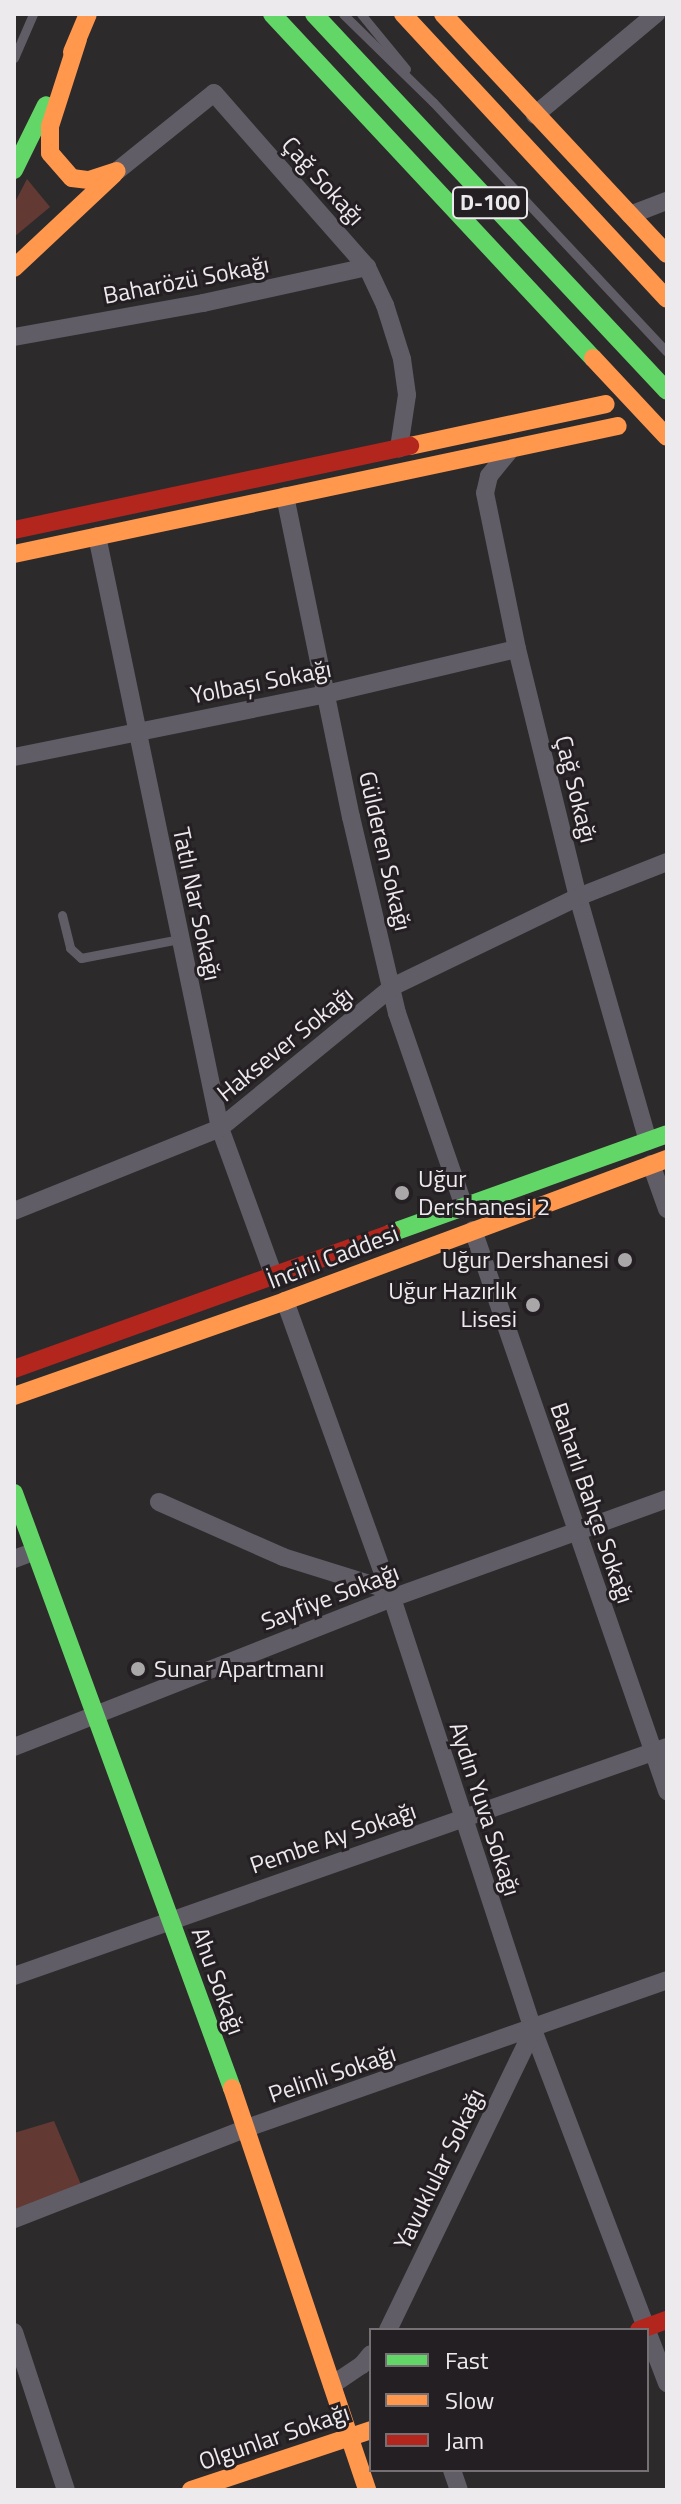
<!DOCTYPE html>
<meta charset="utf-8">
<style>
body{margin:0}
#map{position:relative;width:681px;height:2504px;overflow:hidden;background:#2d2a2c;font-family:"Titillium Web",sans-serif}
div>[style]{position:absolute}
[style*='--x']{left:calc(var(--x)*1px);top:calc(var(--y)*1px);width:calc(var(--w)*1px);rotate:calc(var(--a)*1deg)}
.green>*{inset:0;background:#623a33}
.lane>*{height:9px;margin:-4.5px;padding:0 4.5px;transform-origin:4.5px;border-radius:4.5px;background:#615d66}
.street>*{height:18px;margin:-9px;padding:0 9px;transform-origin:9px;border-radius:9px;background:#615d66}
.fast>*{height:18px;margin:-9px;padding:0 9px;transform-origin:9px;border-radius:9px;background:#63d668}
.slow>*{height:18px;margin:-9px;padding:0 9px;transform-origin:9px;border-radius:9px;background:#ff974d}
.jam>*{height:18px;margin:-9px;padding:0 9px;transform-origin:9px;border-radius:9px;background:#b3261e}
.dots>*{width:22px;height:22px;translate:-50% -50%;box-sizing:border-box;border:4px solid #241f23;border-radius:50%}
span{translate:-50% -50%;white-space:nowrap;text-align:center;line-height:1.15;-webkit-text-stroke:6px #241f23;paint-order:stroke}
.shield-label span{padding:2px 6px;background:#241f23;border:2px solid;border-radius:6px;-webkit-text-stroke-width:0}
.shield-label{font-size:22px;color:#edeaed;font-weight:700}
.street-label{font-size:24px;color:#edeaed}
.poi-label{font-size:24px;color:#edeaed}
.left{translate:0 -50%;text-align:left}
.right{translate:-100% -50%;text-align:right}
.frame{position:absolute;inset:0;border:16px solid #edeaed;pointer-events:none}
.legend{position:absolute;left:369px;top:2328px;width:280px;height:144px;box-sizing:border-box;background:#241f23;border:2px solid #747074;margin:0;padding:10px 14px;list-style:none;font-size:24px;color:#edeaed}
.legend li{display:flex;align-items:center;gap:16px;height:40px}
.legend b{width:40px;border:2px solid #747074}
</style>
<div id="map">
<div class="green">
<i style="clip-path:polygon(27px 179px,50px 207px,14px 237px,14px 204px)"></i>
<i style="clip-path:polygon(54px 2121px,82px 2187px,14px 2212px,14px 2133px)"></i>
</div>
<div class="lane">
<i style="--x:343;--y:14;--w:126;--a:44.4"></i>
<i style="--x:433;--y:102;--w:342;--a:46.9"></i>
<i style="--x:361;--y:14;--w:71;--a:50.7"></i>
<i style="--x:14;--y:58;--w:48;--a:-66.6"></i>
<i style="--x:62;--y:915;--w:34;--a:76"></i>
<i style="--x:70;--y:948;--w:15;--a:42"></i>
<i style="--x:81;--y:958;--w:101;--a:-10.9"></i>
</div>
<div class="street">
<i style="--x:535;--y:115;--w:158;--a:-39.9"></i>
<i style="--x:117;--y:171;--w:124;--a:-38.8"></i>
<i style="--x:214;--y:93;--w:232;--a:48.7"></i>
<i style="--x:367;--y:267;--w:42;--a:64.7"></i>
<i style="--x:385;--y:305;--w:57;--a:72.5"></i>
<i style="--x:402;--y:359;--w:36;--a:82"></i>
<i style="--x:407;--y:395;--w:54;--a:98.6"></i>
<i style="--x:630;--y:215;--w:40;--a:-21"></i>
<i style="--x:14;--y:337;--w:192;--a:-10.2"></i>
<i style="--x:203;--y:303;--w:168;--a:-12.4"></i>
<i style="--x:510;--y:450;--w:33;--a:129"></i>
<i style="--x:489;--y:476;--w:17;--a:103"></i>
<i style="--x:485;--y:493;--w:159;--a:78.4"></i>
<i style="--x:517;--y:649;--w:255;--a:76.2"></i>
<i style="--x:578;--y:897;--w:254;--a:74"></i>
<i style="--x:285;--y:496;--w:328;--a:78.4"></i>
<i style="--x:351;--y:817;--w:201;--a:76.8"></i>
<i style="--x:397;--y:1013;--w:207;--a:70.9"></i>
<i style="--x:97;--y:536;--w:605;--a:78.26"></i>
<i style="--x:220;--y:1128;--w:158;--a:70"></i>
<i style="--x:14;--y:757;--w:318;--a:-11.4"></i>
<i style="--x:326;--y:694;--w:196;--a:-13.3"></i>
<i style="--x:651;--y:1164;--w:48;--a:70.4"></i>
<i style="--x:14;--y:1211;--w:222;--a:-21.9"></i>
<i style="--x:220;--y:1128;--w:222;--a:-39.3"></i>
<i style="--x:392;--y:987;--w:207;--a:-25.8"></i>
<i style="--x:578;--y:897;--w:96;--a:-21.5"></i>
<i style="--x:473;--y:1230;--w:594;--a:70.92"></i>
<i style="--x:285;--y:1301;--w:316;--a:70.2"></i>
<i style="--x:392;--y:1598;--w:454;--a:71.9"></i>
<i style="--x:533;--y:2030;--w:321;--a:69.2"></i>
<i style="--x:159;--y:1502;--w:136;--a:23.9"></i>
<i style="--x:283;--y:1557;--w:111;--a:17.3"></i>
<i style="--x:14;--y:1559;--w:20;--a:-20"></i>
<i style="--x:14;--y:1747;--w:406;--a:-21.5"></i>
<i style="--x:392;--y:1598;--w:292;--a:-19.8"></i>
<i style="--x:14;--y:1976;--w:692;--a:-19.33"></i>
<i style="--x:14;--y:2219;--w:250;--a:-21.3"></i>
<i style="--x:247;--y:2128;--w:445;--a:-19.4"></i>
<i style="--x:388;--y:2330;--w:333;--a:-64.2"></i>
<i style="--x:647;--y:2331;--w:56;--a:69"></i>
<i style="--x:14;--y:2332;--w:166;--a:71.8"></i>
<i style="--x:332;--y:2385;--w:36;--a:-34"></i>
<i style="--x:362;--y:2365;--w:14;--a:-51"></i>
<i style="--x:452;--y:2470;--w:21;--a:71"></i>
</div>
<div class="fast">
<i style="--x:272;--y:14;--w:471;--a:47"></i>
<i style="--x:314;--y:14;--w:516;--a:46.88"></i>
<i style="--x:14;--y:170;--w:72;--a:-63.8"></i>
<i style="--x:391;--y:1233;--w:293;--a:-19.7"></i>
<i style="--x:14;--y:1493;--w:634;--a:69.88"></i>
</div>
<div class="slow">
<i style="--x:403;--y:14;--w:388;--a:47.2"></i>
<i style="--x:443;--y:14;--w:328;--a:47"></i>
<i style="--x:78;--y:39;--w:91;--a:107.8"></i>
<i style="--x:50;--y:126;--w:27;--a:90"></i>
<i style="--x:50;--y:153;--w:33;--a:49"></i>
<i style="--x:72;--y:178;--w:17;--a:7"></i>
<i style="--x:89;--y:180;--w:29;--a:-18"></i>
<i style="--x:72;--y:52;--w:41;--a:-67.2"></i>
<i style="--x:14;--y:268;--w:137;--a:-43.2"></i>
<i style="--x:593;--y:358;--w:108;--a:46.9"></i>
<i style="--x:410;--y:446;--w:200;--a:-12.1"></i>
<i style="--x:14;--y:554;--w:617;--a:-11.97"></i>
<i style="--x:14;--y:1396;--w:287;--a:-19.3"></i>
<i style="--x:285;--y:1301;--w:408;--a:-20.4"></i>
<i style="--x:232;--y:2088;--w:424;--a:71.4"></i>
<i style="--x:191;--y:2490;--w:190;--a:-18.4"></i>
</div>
<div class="jam">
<i style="--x:14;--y:530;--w:405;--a:-12"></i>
<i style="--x:14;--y:1369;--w:401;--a:-19.8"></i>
<i style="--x:639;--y:2330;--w:30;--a:-20"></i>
</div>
<div class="dots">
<i style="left:402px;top:1193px;background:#aaa7a9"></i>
<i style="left:625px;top:1260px;background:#aaa7a9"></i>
<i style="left:533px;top:1305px;background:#aaa7a9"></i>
<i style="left:138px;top:1669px;background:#aaa7a9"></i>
</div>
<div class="shield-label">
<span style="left:490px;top:203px">D-100</span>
</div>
<div class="street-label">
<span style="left:323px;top:181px;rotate:48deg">Çağ Sokağı</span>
<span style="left:186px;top:280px;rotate:-11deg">Baharözü Sokağı</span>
<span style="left:261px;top:682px;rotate:-11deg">Yolbaşı Sokağı</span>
<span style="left:576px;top:789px;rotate:76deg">Çağ Sokağı</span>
<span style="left:385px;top:851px;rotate:77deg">Gülderen Sokağı</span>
<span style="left:197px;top:904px;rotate:78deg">Tatlı Nar Sokağı</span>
<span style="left:285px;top:1044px;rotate:-39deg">Haksever Sokağı</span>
<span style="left:333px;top:1257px;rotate:-21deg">İncirli Caddesi</span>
<span style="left:592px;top:1503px;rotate:71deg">Baharlı Bahçe Sokağı</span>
<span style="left:330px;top:1597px;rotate:-21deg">Sayfiye Sokağı</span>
<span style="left:485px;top:1809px;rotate:72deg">Aydın Yuva Sokağı</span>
<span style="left:333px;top:1838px;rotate:-19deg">Pembe Ay Sokağı</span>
<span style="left:218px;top:1981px;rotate:70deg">Ahu Sokağı</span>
<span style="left:332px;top:2074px;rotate:-19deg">Pelinli Sokağı</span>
<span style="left:439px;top:2169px;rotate:-64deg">Yavuklular Sokağı</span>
<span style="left:274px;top:2437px;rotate:-19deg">Olgunlar Sokağı</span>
</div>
<div class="poi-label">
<span class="left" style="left:418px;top:1193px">Uğur<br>Dershanesi 2</span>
<span class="right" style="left:609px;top:1260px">Uğur Dershanesi</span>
<span class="right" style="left:517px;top:1305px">Uğur Hazırlık<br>Lisesi</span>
<span class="left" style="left:154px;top:1669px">Sunar Apartmanı</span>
</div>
<div class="frame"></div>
<ul class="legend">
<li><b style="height:10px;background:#63d668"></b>Fast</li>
<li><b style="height:10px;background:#ff974d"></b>Slow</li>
<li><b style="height:10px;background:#b3261e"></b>Jam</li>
</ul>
</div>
